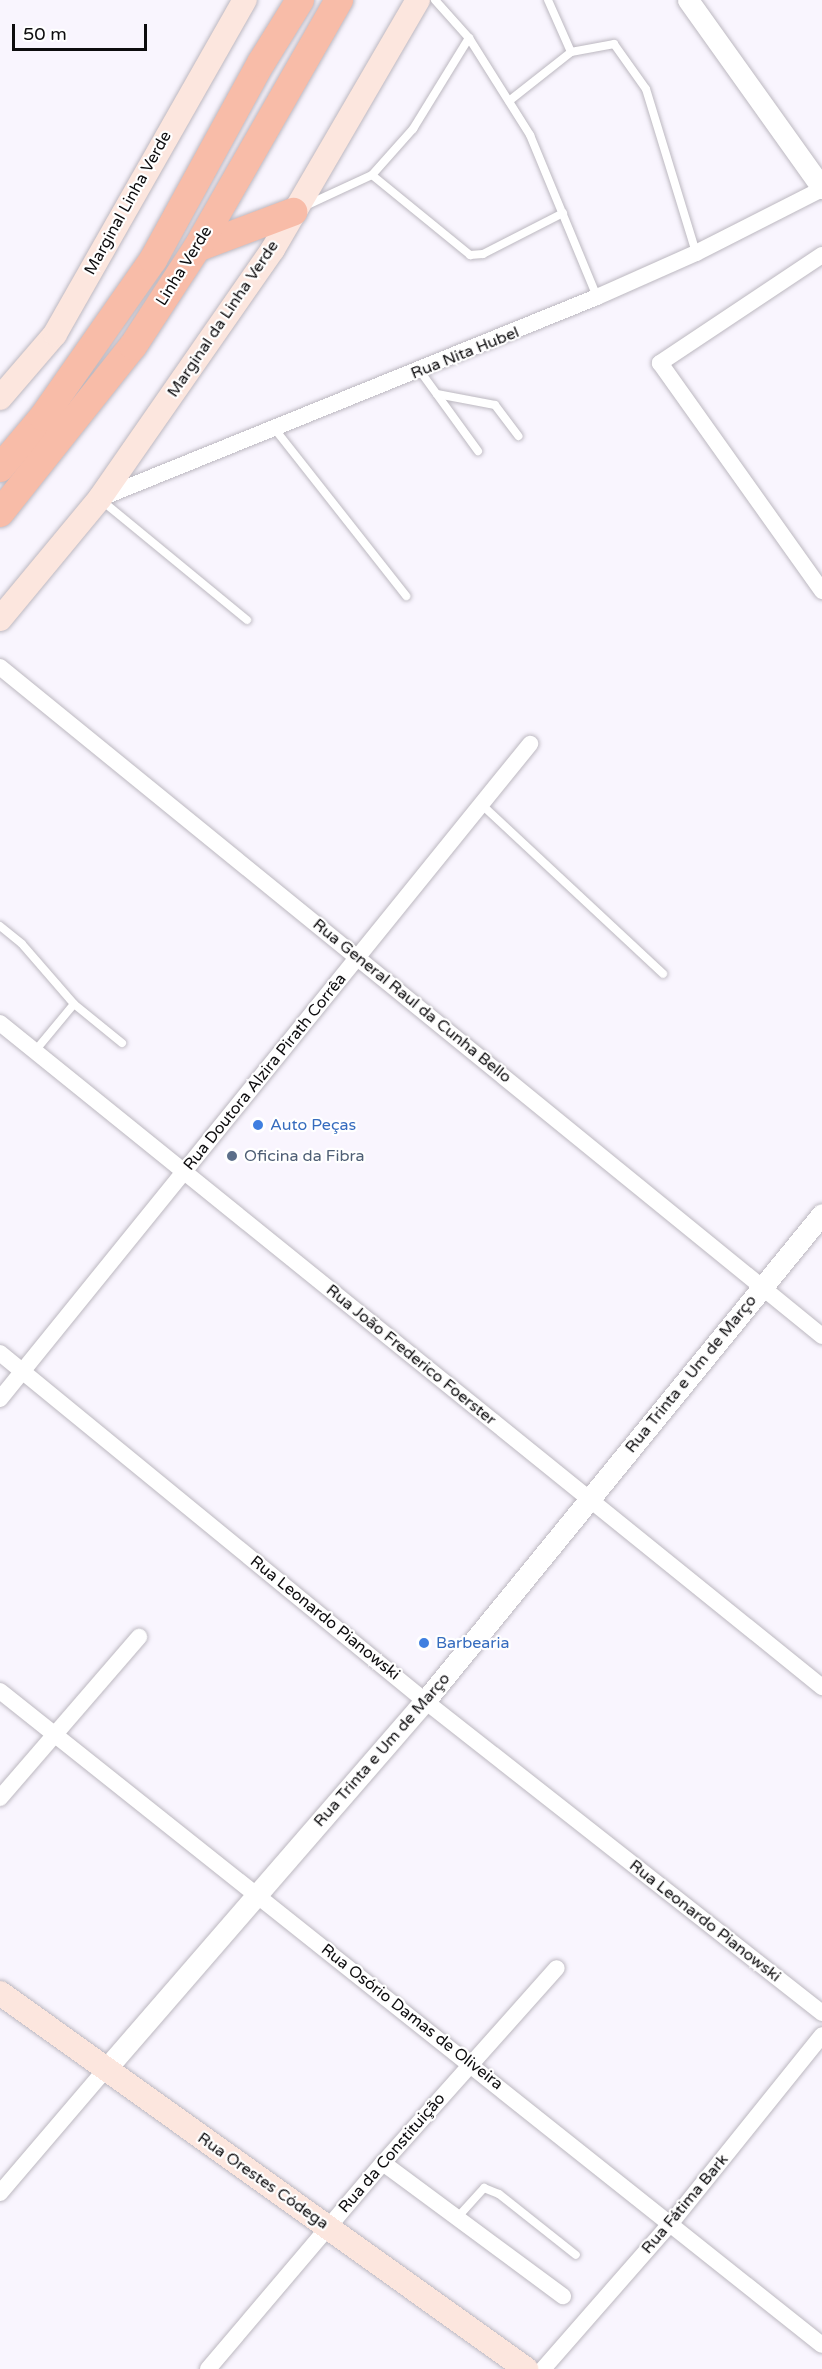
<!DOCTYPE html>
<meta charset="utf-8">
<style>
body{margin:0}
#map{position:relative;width:822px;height:2369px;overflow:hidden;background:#f9f5fe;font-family:"Varela Round",sans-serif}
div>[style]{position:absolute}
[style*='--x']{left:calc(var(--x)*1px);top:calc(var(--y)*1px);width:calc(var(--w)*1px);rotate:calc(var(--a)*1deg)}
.roads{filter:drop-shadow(0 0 2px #bcb8c0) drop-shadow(0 0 2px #bcb8c0)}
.service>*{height:8px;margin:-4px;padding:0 4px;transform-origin:4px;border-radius:4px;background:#fff}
.minor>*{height:16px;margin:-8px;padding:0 8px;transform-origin:8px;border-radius:8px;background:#fff}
.tertiary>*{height:21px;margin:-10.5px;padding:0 10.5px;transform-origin:10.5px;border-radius:10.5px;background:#fff}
.secondary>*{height:24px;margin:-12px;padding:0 12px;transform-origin:12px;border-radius:12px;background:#fce6de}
.trunk>*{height:28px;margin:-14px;padding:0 14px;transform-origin:14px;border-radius:14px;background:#f8bca8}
.dots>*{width:16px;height:16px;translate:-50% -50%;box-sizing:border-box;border:3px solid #fff;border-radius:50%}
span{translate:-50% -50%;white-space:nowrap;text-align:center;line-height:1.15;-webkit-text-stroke:4.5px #fff;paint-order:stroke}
.street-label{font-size:16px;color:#0d0c0e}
.shop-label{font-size:16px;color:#366cbe}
.left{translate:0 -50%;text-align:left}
.service-label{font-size:16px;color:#4e5e75}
.scale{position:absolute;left:12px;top:24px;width:135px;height:27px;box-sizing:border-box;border:3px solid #0d0c0e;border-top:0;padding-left:8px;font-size:18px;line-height:21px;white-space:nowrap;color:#0d0c0e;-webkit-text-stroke:4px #fff;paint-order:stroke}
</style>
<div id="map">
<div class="roads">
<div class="service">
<i style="--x:435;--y:0;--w:51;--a:48.2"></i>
<i style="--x:469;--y:38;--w:115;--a:57.8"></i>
<i style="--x:530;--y:135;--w:175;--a:67.5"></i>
<i style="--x:548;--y:0;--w:57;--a:66.1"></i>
<i style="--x:509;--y:101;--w:79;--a:-38.3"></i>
<i style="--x:571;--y:52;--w:44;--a:-10.5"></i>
<i style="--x:614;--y:44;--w:55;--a:54.6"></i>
<i style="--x:646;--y:89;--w:171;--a:73"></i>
<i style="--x:372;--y:175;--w:127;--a:39.2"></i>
<i style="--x:470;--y:255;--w:13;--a:-4"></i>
<i style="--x:483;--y:254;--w:90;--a:-27.1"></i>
<i style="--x:305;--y:206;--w:74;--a:-24.8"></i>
<i style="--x:372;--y:175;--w:62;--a:-48.3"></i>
<i style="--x:413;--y:129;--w:107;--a:-58.4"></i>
<i style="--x:420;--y:371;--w:99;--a:54.1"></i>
<i style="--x:437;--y:394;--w:59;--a:10.7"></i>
<i style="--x:495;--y:405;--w:39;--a:53"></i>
<i style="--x:274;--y:428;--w:214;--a:51.8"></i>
<i style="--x:101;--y:500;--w:189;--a:39.4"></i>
<i style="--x:481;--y:804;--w:249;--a:43"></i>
<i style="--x:0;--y:926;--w:28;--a:39"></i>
<i style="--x:22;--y:944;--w:79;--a:49.1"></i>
<i style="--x:74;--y:1004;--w:62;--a:39.1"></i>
<i style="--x:35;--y:1051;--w:61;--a:-50.3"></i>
<i style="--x:456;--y:2219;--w:42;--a:-47.9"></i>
<i style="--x:484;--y:2188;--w:16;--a:22"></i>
<i style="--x:499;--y:2194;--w:98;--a:38.4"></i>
</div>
<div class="minor">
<i style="--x:822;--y:255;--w:195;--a:146.3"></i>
<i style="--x:660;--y:363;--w:280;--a:54.6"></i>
<i style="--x:101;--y:498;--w:535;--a:-22.06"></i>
<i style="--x:597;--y:297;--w:108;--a:-24"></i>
<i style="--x:696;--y:253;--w:141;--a:-26.9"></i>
<i style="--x:0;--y:667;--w:1060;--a:39.14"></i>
<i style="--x:0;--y:1023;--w:1057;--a:38.93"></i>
<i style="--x:0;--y:1353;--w:549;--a:39.31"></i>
<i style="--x:425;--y:1701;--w:505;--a:38.16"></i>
<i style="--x:0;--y:1399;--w:843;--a:-51.02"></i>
<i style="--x:0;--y:1691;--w:1050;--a:38.51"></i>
<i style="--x:0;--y:1798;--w:213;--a:-49.2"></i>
<i style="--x:383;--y:2163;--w:224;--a:36.5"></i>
<i style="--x:0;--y:2193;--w:163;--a:-49.5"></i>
<i style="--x:208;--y:2369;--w:270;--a:-49.7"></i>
<i style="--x:383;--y:2163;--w:261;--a:-48.3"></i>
<i style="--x:543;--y:2369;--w:194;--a:-48.8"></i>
<i style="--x:671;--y:2223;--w:241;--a:-51.2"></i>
</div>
<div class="tertiary">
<i style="--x:688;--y:0;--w:231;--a:54.5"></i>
<i style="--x:106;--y:2069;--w:487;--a:-49.1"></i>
<i style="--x:425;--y:1701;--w:628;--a:-50.81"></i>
</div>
<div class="secondary">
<i style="--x:0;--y:398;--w:84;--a:-49.3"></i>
<i style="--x:55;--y:334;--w:384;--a:-60.4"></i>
<i style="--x:0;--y:619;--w:157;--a:-50.4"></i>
<i style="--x:100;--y:498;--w:303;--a:-55.2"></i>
<i style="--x:273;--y:249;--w:288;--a:-59.8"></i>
<i style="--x:0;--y:1993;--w:647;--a:35.56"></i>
</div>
<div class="trunk">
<i style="--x:197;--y:248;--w:103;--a:-20.6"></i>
<i style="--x:0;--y:468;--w:67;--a:-49.9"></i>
<i style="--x:43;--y:417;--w:192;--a:-55"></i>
<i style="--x:153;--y:260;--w:225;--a:-61.3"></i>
<i style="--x:261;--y:63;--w:74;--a:-58.2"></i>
<i style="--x:0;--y:513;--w:213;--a:-51.5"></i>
<i style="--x:133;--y:346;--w:117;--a:-56.9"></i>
<i style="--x:197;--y:248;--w:286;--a:-60.2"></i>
</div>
</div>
<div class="dots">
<i style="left:258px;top:1125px;background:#3f7fe0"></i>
<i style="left:232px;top:1156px;background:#5c6f8a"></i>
<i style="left:424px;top:1643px;background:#3f7fe0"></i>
</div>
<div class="street-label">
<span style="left:128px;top:203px;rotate:-61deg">Marginal Linha Verde</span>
<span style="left:184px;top:266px;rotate:-58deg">Linha Verde</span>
<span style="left:223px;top:319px;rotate:-56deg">Marginal da Linha Verde</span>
<span style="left:465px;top:353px;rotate:-22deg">Rua Nita Hubel</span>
<span style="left:412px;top:1001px;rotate:39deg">Rua General Raul da Cunha Bello</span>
<span style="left:265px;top:1072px;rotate:-51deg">Rua Doutora Alzira Pirath Corrêa</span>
<span style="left:411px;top:1355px;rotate:39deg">Rua João Frederico Foerster</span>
<span style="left:691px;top:1374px;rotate:-51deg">Rua Trinta e Um de Março</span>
<span style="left:325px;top:1618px;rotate:39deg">Rua Leonardo Pianowski</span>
<span style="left:382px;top:1750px;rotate:-49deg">Rua Trinta e Um de Março</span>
<span style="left:705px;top:1921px;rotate:38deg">Rua Leonardo Pianowski</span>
<span style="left:412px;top:2017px;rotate:38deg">Rua Osório Damas de Oliveira</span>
<span style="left:392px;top:2153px;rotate:-49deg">Rua da Constituição</span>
<span style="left:263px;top:2181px;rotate:35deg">Rua Orestes Códega</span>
<span style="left:685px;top:2204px;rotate:-50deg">Rua Fátima Bark</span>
</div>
<div class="shop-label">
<span class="left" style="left:270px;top:1125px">Auto Peças</span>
<span class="left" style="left:436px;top:1643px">Barbearia</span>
</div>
<div class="service-label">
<span class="left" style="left:244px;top:1156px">Oficina da Fibra</span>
</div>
<div class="scale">50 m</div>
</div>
